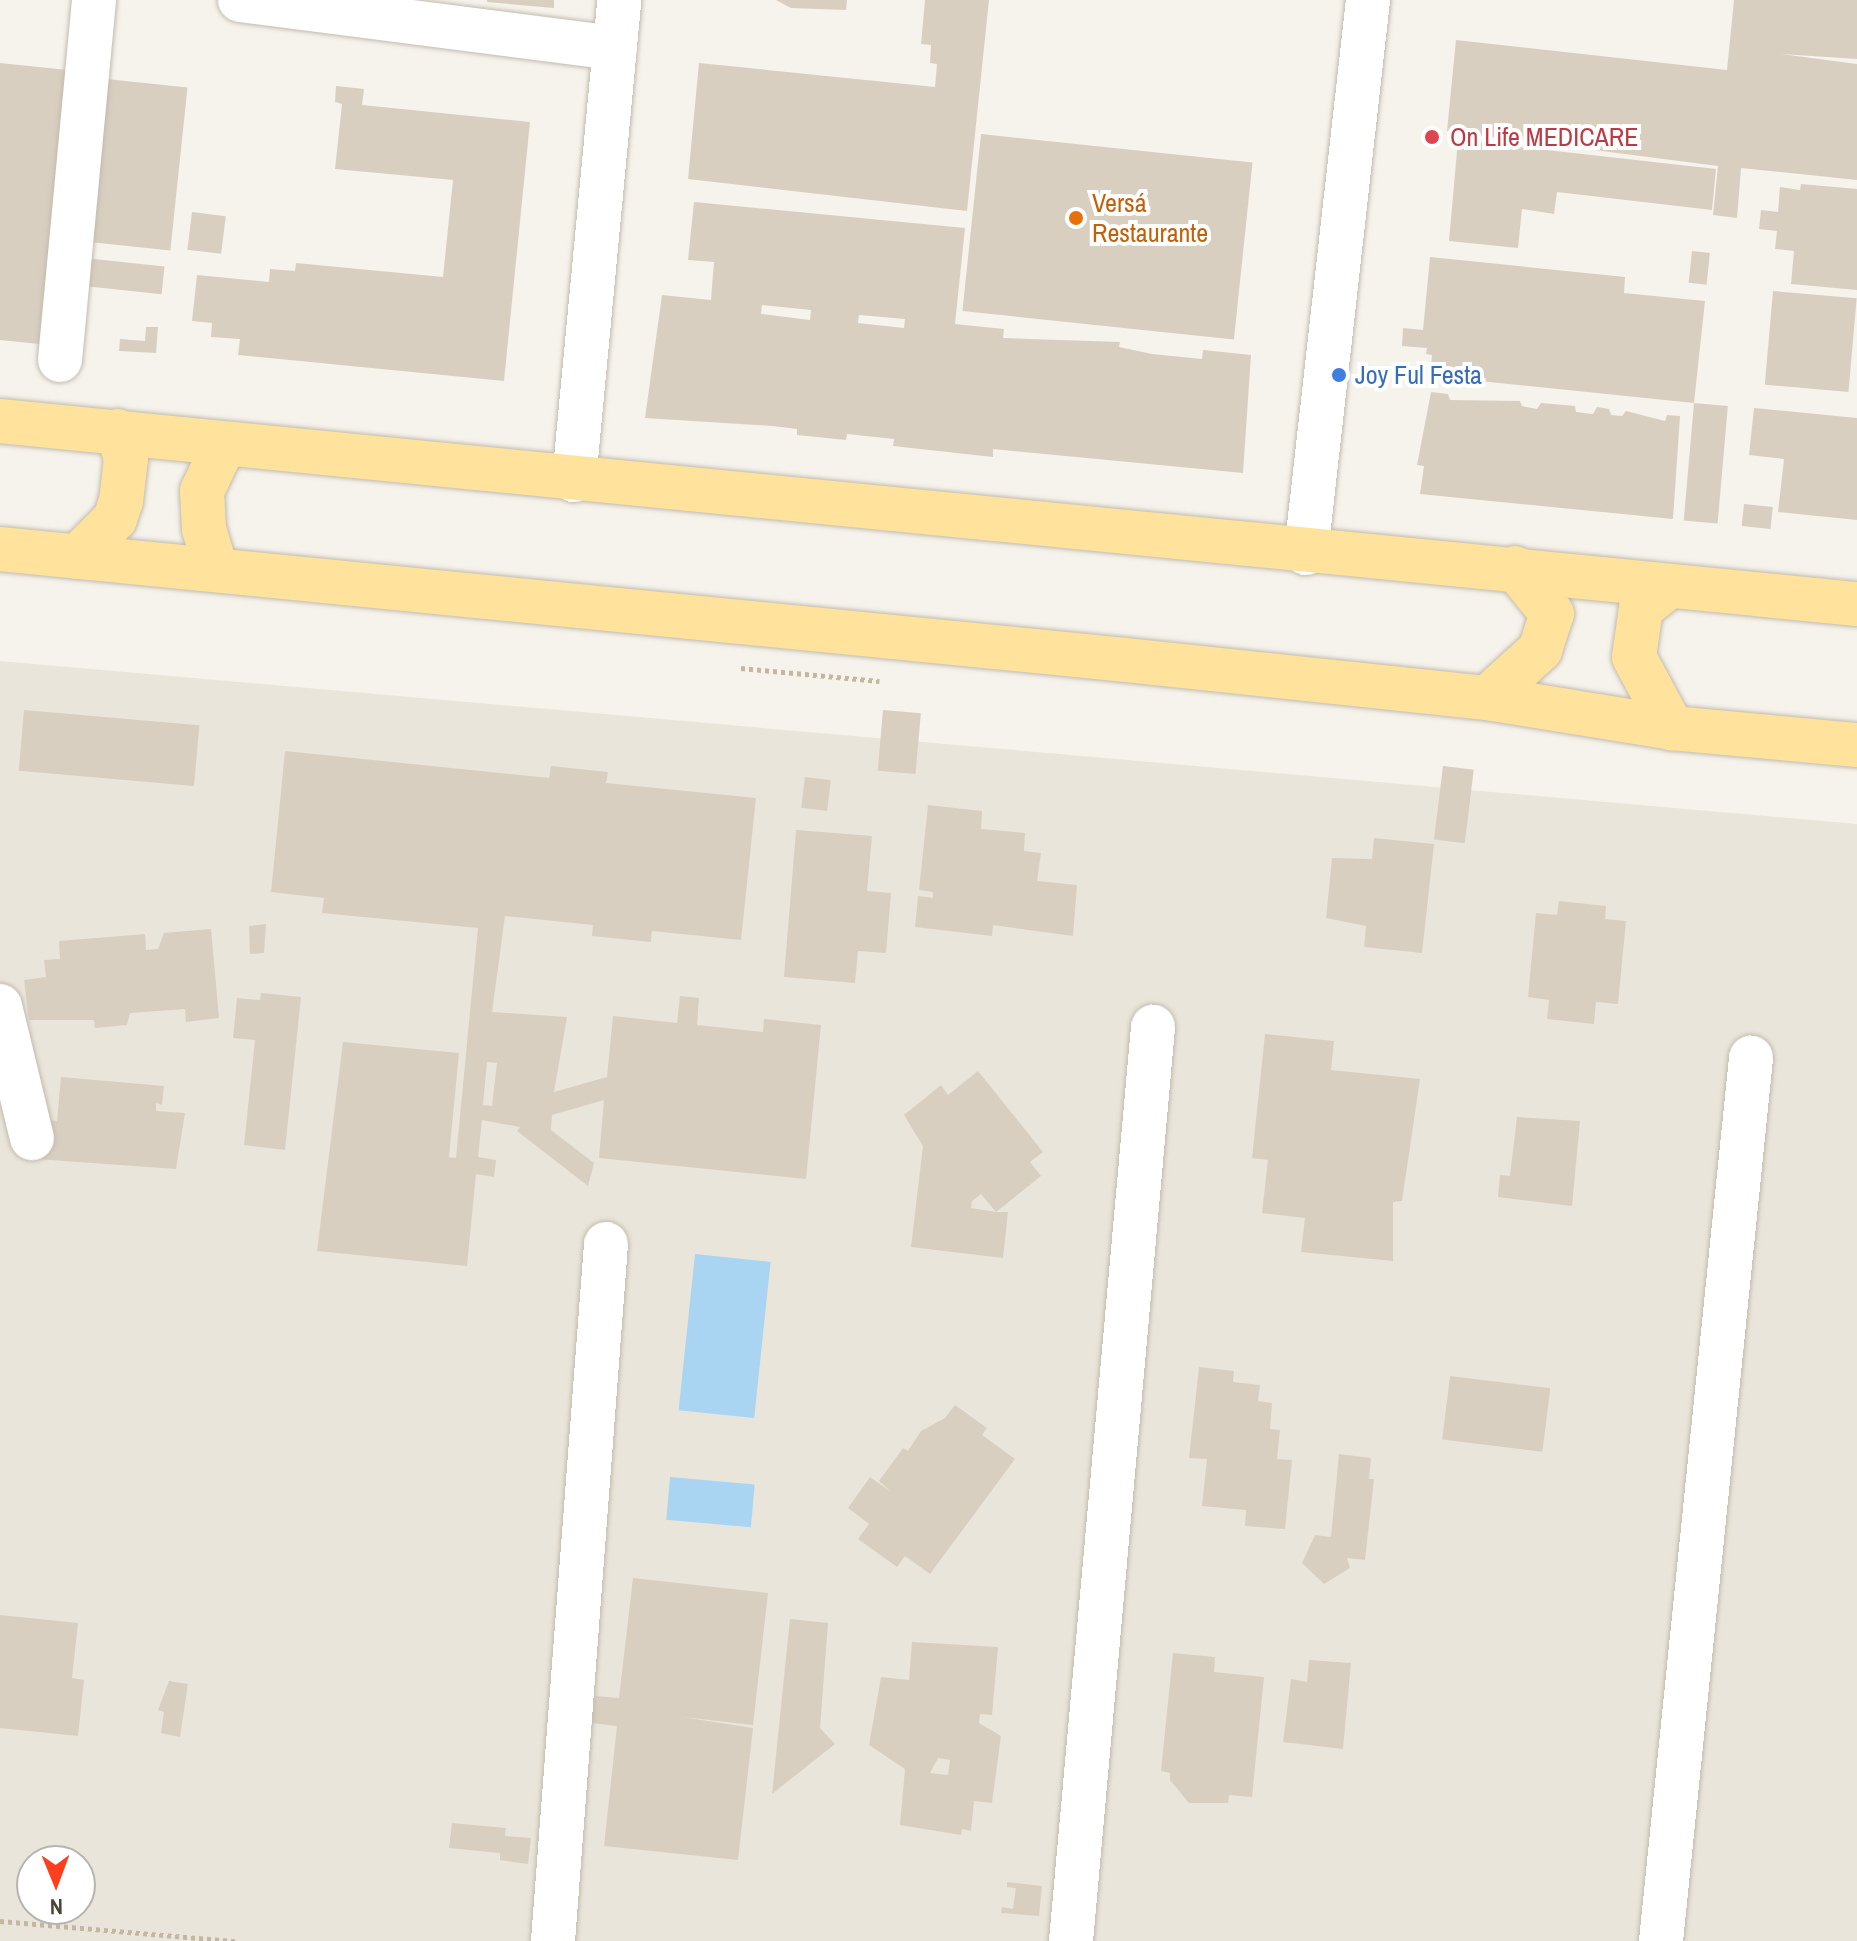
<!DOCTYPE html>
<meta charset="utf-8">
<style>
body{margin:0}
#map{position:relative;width:1857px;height:1941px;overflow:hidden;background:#f6f3ec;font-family:"Archivo Narrow",sans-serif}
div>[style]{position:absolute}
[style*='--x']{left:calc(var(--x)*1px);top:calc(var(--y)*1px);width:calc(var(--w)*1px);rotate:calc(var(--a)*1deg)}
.residential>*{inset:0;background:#eae5da}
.water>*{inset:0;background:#a9d4f2;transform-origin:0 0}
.building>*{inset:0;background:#d8cfc1;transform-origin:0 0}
.path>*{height:5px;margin-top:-2.5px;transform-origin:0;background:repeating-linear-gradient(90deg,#c4b79f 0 4px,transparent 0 8px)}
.roads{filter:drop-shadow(0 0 2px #c2bbae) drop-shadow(0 0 2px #c2bbae)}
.minor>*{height:44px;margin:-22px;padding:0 22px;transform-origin:22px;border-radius:22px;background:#fff}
.major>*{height:44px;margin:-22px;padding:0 22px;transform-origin:22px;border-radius:22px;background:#ffe39c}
.dots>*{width:22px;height:22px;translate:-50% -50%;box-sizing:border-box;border:4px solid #fff;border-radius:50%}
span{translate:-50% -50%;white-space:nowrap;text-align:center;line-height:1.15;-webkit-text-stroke:8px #fff;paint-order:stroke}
.health-label{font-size:26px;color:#be3a42}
.left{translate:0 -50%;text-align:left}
.food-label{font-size:26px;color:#c56008}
.shop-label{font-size:26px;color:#366cbe}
.north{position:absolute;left:16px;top:1845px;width:80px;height:80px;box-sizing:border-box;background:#fff;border:2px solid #b7b4b0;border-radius:50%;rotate:179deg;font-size:22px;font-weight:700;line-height:32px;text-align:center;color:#4b4439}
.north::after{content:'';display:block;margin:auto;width:28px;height:36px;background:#fc3f1d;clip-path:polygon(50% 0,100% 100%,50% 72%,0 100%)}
</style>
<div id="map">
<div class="residential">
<i style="clip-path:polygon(evenodd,0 661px,1857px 824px,1857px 1941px,0 1941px,0 661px,32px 1861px,80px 1861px,80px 1909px,32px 1909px,32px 1861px)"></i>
</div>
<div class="water">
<i style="left:695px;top:1254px;width:76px;height:157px;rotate:6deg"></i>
<i style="left:670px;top:1477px;width:85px;height:43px;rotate:5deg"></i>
</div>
<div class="building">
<i style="clip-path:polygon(487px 0,554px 0,554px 8px,487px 2px)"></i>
<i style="clip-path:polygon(776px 0,847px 0,846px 10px,791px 8px)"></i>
<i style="clip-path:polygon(925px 0,989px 0,967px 211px,688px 179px,699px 63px,935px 87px,937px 64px,930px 63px,931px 45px,921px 44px)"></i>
<i style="clip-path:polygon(1734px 0,1857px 0,1857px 59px,1781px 54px,1857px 64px,1857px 180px,1741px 168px,1737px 218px,1713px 215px,1718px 166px,1447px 131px,1456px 40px,1727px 70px)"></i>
<i style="clip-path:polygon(0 63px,68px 70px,39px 344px,0 340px)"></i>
<i style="left:97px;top:78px;width:91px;height:164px;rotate:6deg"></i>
<i style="clip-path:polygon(336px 86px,364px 89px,362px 105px,530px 122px,504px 381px,238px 355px,240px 339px,211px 337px,212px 323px,192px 321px,197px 275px,269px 282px,270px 269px,295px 271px,296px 263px,443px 277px,453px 180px,335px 169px,342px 104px,335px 102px)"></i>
<i style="left:981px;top:134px;width:273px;height:178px;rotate:6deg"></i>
<i style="clip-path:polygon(1458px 140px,1716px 169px,1712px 210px,1557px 192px,1554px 214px,1522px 209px,1518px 248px,1449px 241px)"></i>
<i style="clip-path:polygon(1801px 184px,1857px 189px,1857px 290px,1791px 284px,1794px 251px,1775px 249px,1777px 231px,1759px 229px,1761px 210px,1778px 212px,1780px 187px,1800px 190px)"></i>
<i style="clip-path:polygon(evenodd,694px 202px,965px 228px,955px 324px,1004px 329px,1003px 338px,1120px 342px,1119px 347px,1152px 354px,1202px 359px,1203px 350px,1251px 355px,1243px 473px,993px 449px,993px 457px,893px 446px,894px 439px,847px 434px,846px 440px,797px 435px,797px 429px,773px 426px,645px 418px,662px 295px,711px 300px,714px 262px,688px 260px,694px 202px,762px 305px,811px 310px,810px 320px,761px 314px,762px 305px,694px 202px,859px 315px,905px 319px,904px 328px,858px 323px,859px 315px)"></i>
<i style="left:192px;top:212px;width:34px;height:38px;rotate:7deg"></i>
<i style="left:1692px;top:251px;width:18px;height:32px;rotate:6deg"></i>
<i style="left:75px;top:257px;width:90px;height:28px;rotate:6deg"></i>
<i style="clip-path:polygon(1430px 257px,1625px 277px,1624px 293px,1705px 301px,1694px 403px,1430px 376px,1432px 355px,1426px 354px,1427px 348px,1402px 346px,1403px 328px,1423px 330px)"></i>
<i style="left:1773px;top:291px;width:84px;height:94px;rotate:5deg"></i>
<i style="clip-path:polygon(146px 327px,158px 327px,156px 353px,119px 351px,120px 339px,145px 341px)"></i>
<i style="clip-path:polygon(1431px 392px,1448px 394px,1450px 400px,1520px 401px,1522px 406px,1537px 409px,1541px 403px,1575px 406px,1576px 412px,1593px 414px,1597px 407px,1609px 409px,1611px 415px,1622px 416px,1626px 411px,1665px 421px,1667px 415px,1680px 416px,1673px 519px,1420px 494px,1424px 466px,1417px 465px)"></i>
<i style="left:1694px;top:403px;width:34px;height:118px;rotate:5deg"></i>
<i style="clip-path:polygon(1754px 408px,1857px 418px,1857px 520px,1778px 512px,1784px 459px,1749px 455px)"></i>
<i style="left:1744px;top:504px;width:29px;height:22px;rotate:6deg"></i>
<i style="left:24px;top:710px;width:176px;height:61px;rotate:5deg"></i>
<i style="left:883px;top:710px;width:38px;height:61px;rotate:5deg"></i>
<i style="clip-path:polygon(evenodd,285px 751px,549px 778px,551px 766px,608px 772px,606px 783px,756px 798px,741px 940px,652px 931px,651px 942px,592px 936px,593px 925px,505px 916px,492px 1012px,567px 1017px,554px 1092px,607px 1077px,613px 1016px,677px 1023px,680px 996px,699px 998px,697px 1025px,763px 1032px,764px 1019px,821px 1025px,806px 1179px,599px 1158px,604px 1100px,552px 1115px,551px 1130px,594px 1163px,588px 1186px,517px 1131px,520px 1127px,482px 1120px,478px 1157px,496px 1160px,494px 1177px,476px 1174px,467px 1266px,317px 1251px,343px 1042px,459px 1053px,449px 1157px,456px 1158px,478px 928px,322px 913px,324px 898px,271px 892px,285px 751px,487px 1062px,497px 1063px,492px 1106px,483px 1105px,487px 1062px)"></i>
<i style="left:1443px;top:766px;width:31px;height:74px;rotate:7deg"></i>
<i style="left:805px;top:777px;width:26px;height:31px;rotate:7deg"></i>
<i style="clip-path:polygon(928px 805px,982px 811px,981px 829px,1025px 833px,1024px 851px,1041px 853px,1037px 881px,1077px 885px,1073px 936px,993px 925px,992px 936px,915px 927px,918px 896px,933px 898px,933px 892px,919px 890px)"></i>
<i style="clip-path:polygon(796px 830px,872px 836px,867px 891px,891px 893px,886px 953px,858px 951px,855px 983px,784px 977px)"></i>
<i style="clip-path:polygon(1374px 838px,1434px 844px,1422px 953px,1364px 947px,1366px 926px,1326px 918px,1332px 858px,1372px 859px)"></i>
<i style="clip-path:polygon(1559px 901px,1606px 906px,1605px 919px,1626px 921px,1618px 1004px,1596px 1002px,1594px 1024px,1547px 1019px,1549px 1000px,1528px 997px,1536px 913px,1557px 915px)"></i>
<i style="clip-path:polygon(266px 924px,264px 953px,250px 954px,249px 926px)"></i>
<i style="clip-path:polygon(211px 929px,219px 1018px,186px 1022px,185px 1009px,130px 1013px,127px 1025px,95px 1028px,94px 1020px,29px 1020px,24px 980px,46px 977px,44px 960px,60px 959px,59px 941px,145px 934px,146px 950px,158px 949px,164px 933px)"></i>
<i style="clip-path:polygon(261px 993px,301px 997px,285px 1150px,244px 1145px,255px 1040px,233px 1038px,237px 998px,260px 1000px)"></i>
<i style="clip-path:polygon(1265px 1034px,1334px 1041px,1331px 1070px,1420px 1079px,1402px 1201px,1393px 1202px,1393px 1261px,1301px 1252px,1305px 1218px,1262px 1213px,1268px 1160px,1252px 1158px)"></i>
<i style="clip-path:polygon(978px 1071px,1043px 1152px,1030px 1162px,1041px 1176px,996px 1212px,981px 1194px,972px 1201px,971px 1208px,996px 1212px,1008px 1212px,1003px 1258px,911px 1247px,923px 1146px,904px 1115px,941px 1085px,948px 1095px)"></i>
<i style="clip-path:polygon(61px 1077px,164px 1086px,162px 1105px,156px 1103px,156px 1111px,185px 1113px,176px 1169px,36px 1159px,40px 1119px,57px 1121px)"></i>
<i style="clip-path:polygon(1517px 1117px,1580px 1121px,1572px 1206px,1498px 1197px,1500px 1175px,1510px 1176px)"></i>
<i style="clip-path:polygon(1199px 1367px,1234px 1371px,1233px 1382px,1260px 1385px,1258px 1401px,1272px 1403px,1270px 1429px,1280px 1430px,1277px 1459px,1292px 1460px,1285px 1529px,1245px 1526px,1246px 1510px,1202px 1506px,1207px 1459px,1189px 1458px)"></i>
<i style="left:1450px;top:1376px;width:101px;height:64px;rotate:7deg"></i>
<i style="clip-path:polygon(955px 1405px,987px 1428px,982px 1435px,1015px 1459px,930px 1574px,905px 1556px,897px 1567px,858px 1539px,869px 1524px,848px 1508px,870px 1477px,891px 1492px,879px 1481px,903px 1448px,908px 1451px,921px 1431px,945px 1418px)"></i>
<i style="clip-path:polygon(1339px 1454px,1371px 1458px,1369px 1479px,1374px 1479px,1365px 1560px,1347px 1558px,1350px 1568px,1324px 1584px,1302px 1563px,1315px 1535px,1331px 1537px)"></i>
<i style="clip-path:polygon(633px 1578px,768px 1593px,753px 1725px,682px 1717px,753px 1728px,738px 1860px,604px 1846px,617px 1726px,591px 1723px,595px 1696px,619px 1698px)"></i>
<i style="clip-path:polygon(0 1615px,78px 1623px,72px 1678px,84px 1680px,78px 1736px,0 1728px)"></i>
<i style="clip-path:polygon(790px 1619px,828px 1623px,820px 1728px,835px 1744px,772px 1794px)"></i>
<i style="clip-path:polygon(evenodd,912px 1642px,998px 1647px,992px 1715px,980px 1714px,979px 1723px,1001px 1736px,992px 1803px,974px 1801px,971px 1831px,962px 1829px,961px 1835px,900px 1825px,905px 1769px,869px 1745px,881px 1677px,909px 1680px,912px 1642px,938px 1758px,950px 1760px,948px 1775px,930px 1773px,938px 1758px)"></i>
<i style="clip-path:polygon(1173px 1653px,1215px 1657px,1214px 1672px,1264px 1677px,1252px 1797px,1229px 1795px,1228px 1803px,1189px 1803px,1170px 1780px,1170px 1773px,1161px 1771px)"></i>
<i style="clip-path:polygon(1309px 1660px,1351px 1663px,1343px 1749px,1283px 1742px,1291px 1679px,1307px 1682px)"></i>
<i style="clip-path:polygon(169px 1681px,188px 1684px,180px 1737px,161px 1733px,164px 1712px,158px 1710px)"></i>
<i style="clip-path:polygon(452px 1823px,506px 1828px,505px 1836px,531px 1838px,528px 1864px,500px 1860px,500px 1853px,449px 1848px)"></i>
<i style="clip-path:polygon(1007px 1882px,1042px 1886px,1039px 1916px,1001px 1913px,1002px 1907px,1013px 1909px,1016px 1888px,1007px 1887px)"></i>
</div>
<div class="path">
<i style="--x:741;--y:668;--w:139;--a:5.4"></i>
<i style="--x:0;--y:1921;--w:236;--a:4.9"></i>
</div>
<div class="roads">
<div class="minor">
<i style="--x:240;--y:0;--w:378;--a:7.3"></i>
<i style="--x:60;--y:360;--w:362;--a:-84.6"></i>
<i style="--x:574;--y:480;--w:482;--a:-84.6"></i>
<i style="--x:1306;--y:553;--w:556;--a:-83.6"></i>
<i style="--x:0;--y:1006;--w:136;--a:76.4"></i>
<i style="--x:553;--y:1941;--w:699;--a:-85.65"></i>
<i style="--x:1071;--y:1941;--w:918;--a:-84.87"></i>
<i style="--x:1661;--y:1941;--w:888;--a:-84.18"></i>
</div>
<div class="major">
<i style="--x:0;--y:421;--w:1866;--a:5.63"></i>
<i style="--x:0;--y:549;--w:1130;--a:5.63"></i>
<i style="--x:1125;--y:660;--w:364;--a:6"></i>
<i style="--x:1487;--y:698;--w:187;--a:9.2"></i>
<i style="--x:1672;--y:728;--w:186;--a:5.3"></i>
<i style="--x:77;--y:557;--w:54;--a:-45"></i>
<i style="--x:115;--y:519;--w:19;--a:-72"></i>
<i style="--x:121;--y:501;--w:42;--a:-83.2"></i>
<i style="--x:126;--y:459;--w:29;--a:-106"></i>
<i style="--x:216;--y:569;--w:42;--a:-106.7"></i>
<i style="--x:204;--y:529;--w:38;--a:-93"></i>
<i style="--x:202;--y:491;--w:51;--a:-64.4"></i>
<i style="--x:1667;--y:588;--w:33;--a:142"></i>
<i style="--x:1641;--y:608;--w:49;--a:98.1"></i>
<i style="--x:1634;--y:657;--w:81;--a:61.8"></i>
<i style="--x:1487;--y:698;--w:72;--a:-42.2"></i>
<i style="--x:1540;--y:650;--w:38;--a:-72"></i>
<i style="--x:1552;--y:614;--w:59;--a:-128.8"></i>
</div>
</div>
<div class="dots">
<i style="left:1432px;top:137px;background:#e0444e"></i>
<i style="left:1076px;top:218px;background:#e8710a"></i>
<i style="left:1339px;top:375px;background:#3f7fe0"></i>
</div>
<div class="health-label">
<span class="left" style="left:1450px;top:137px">On Life MEDICARE</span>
</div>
<div class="food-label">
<span class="left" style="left:1092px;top:218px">Versá<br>Restaurante</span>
</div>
<div class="shop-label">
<span class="left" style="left:1355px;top:375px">Joy Ful Festa</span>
</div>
<div class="north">N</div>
</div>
